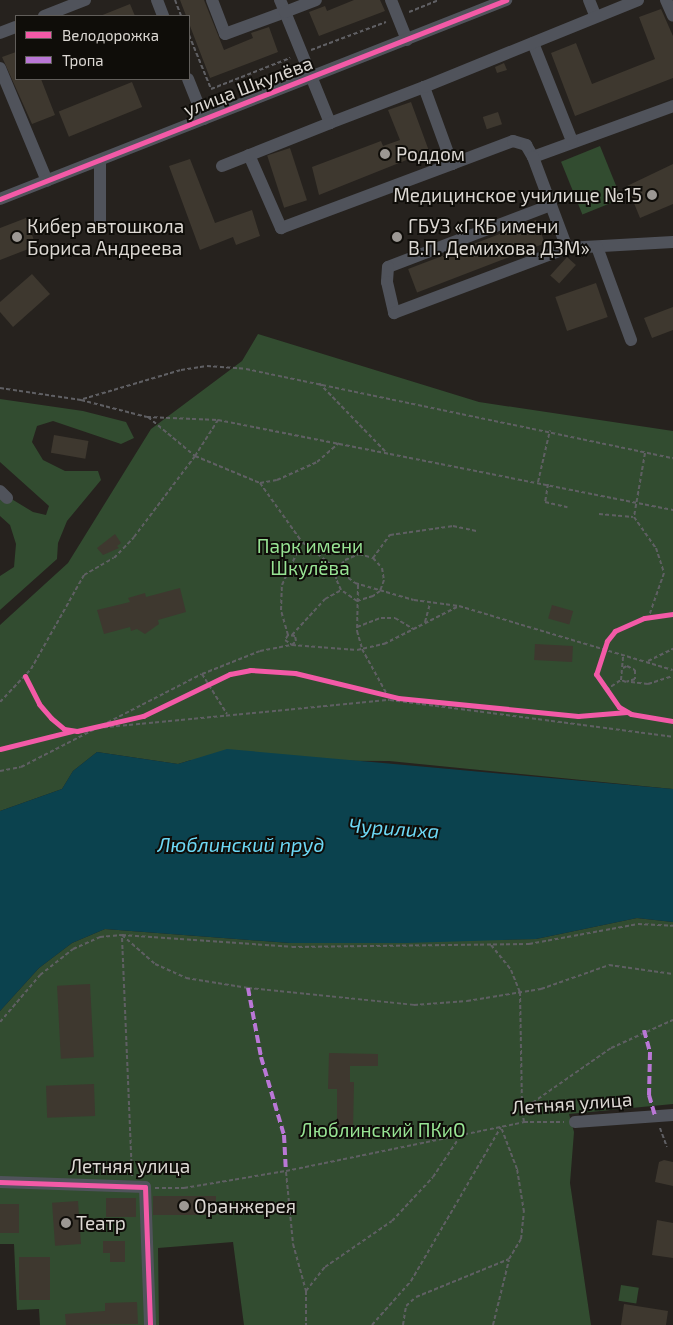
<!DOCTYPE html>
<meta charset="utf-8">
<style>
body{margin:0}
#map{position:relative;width:673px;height:1325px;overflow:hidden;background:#26221e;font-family:"Exo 2",sans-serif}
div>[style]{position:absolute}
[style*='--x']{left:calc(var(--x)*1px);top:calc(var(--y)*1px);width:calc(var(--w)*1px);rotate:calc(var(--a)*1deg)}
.green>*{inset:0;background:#324c30;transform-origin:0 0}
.water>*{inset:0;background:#0b424e}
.building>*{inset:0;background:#3e382f;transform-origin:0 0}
.path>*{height:2px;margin-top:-1px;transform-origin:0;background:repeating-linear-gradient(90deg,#5f5f63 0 4px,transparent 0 6.5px)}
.minor>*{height:12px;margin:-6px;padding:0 6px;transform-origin:6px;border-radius:6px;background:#50535b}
.quiet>*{height:4px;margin-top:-2px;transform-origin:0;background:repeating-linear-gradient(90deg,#ba77d6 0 8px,transparent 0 12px)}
.cycleway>*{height:5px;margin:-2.5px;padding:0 2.5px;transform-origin:2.5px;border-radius:2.5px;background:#f35aa7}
.dots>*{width:14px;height:14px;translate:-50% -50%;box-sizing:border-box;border:2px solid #0f0d09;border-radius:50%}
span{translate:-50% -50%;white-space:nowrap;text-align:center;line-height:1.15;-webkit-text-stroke:4px #0f0d09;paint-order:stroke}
.street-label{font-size:19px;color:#dcd8d3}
.poi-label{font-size:19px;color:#dcd8d3}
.left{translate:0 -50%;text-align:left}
.right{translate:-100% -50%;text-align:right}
.park-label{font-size:19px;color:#98e494}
.water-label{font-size:20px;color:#6dd8f5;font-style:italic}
.legend{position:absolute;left:15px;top:15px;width:175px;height:65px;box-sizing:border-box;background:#0f0d09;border:1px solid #615e5a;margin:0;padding:6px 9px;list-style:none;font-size:15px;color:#dcd8d3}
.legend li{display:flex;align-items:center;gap:10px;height:25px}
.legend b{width:25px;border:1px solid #615e5a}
</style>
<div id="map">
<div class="green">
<i style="left:600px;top:146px;width:57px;height:42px;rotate:68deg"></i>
<i style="clip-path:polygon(258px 334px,479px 402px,673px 431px,673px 789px,389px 761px,191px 760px,178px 764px,97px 752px,73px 771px,62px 789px,0 811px,0 625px,68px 563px,151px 429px,242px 361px)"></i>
<i style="clip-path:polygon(0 399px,83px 411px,126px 422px,134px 438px,121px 444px,53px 421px,37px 426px,32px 442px,43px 460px,65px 471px,98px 471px,101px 480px,67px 521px,58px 543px,57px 559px,0 610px,0 576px,14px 567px,16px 544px,10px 525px,0 516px,0 492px,33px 512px,46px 515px,49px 506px,0 462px)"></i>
<i style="clip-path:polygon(637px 918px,673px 922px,673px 1104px,569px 1114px,574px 1132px,570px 1183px,591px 1325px,244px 1325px,233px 1242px,158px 1248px,159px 1325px,40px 1325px,39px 1309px,17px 1310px,14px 1244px,0 1244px,0 1011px,39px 968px,72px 943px,105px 929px,290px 943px,536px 939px)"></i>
<i style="left:621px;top:1285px;width:18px;height:16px;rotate:9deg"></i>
</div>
<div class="water">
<i style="clip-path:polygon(227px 749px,673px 789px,673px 922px,637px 918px,536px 939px,406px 943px,290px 943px,105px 929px,72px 943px,39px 968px,0 1011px,0 811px,62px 789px,73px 771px,97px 752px,178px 764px)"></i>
</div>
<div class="building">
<i style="clip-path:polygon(180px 0,204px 0,224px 50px,253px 38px,251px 33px,269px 27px,278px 52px,210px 78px)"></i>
<i style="clip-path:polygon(354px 0,380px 0,385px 11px,319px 36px,309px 12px,325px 6px,327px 11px)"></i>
<i style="clip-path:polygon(130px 4px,135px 16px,100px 16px)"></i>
<i style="clip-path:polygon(661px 9px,673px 36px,673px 78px,575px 116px,551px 53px,576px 43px,592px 84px,655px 59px,639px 17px)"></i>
<i style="clip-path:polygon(16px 52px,16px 79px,41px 79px,55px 115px,32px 124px,2px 57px)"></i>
<i style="clip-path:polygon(504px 63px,507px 70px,497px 73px,495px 67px)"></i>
<i style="left:132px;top:82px;width:27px;height:79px;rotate:68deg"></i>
<i style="clip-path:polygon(411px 102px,429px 151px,319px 195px,312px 167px,381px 141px,383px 146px,400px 140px,388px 110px)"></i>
<i style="left:498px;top:112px;width:13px;height:16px;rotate:72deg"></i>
<i style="left:290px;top:148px;width:55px;height:24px;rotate:72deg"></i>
<i style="clip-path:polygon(190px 159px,215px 223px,252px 210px,260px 236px,236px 245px,233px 237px,200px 250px,169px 166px)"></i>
<i style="clip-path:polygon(673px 164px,673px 204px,640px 218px,627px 186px)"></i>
<i style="clip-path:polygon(26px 218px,36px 246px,0 260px,0 228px)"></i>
<i style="left:536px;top:220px;width:25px;height:137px;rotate:69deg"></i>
<i style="left:567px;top:257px;width:12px;height:25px;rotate:42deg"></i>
<i style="clip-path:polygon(32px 274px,50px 294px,13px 327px,0 312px,0 302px)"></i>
<i style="left:596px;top:283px;width:36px;height:43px;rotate:71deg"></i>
<i style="clip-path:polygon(673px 307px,673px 330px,652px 338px,644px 318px)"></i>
<i style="left:54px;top:435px;width:35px;height:18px;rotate:10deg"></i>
<i style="clip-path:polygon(115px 534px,121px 543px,117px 546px,119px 548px,103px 555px,97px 548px)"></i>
<i style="clip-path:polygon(180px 588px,186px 612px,158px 620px,159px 624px,145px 634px,137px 629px,131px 631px,130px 627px,104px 634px,97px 610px,130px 602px,128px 598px,145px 593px,146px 597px)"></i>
<i style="left:552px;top:605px;width:22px;height:14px;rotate:16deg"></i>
<i style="left:535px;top:644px;width:38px;height:16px;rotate:3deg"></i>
<i style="left:90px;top:984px;width:73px;height:33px;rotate:87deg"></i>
<i style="clip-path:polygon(329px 1053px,378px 1054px,378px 1066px,350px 1066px,350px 1082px,354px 1082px,353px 1130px,337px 1130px,337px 1089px,328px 1089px)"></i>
<i style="left:94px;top:1084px;width:32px;height:48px;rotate:88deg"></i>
<i style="clip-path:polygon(664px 1160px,673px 1162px,673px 1186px,655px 1182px,659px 1162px)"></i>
<i style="left:216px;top:1196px;width:19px;height:63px;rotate:90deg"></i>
<i style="left:136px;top:1198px;width:19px;height:30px;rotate:90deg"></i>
<i style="left:78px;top:1201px;width:43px;height:26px;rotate:86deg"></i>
<i style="left:0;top:1204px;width:19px;height:29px"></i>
<i style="clip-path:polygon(657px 1220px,673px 1223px,673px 1258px,652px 1255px)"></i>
<i style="clip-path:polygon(103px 1241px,125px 1241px,125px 1262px,110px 1262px,110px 1253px,103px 1253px)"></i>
<i style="left:19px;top:1257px;width:31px;height:43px"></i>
<i style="clip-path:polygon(137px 1302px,138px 1324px,66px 1325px,65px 1314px,105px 1311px,105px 1303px)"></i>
<i style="clip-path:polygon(624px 1304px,668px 1311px,666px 1325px,621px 1325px)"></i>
</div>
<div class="path">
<i style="--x:175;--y:0;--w:17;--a:69"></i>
<i style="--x:409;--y:12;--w:32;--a:-22"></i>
<i style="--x:189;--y:35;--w:58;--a:67.8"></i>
<i style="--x:211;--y:89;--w:85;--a:-21.4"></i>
<i style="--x:311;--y:50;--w:80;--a:-20.5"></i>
<i style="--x:319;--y:383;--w:95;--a:45.9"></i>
<i style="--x:0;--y:388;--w:82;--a:8.4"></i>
<i style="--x:81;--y:400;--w:68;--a:14.4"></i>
<i style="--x:147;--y:417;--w:71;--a:2.4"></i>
<i style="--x:218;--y:420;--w:464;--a:11.2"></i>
<i style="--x:83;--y:399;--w:102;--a:-16.5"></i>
<i style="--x:181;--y:370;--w:26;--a:-9"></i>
<i style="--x:207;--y:366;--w:39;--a:4"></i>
<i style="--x:246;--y:369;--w:436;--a:11.8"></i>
<i style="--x:148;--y:417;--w:61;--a:39.7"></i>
<i style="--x:195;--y:456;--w:70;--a:22.6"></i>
<i style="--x:260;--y:483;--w:72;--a:54.6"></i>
<i style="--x:302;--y:542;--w:67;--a:37.7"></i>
<i style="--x:355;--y:583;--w:61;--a:16.1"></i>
<i style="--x:414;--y:600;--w:45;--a:7.6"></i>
<i style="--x:645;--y:453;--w:65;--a:99.8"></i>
<i style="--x:634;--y:517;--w:38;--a:55"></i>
<i style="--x:656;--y:548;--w:26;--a:72"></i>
<i style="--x:664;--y:573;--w:46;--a:109.2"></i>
<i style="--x:538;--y:482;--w:53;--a:-77"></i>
<i style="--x:260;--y:483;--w:17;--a:-10"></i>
<i style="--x:277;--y:480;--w:44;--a:-24.2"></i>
<i style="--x:317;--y:462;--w:29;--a:-41"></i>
<i style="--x:548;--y:484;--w:18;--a:99"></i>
<i style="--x:545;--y:502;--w:23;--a:13"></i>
<i style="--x:599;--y:514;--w:34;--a:5"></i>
<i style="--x:373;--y:558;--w:29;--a:-54"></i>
<i style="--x:390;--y:535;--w:64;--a:-8.1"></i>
<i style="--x:453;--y:526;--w:25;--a:12"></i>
<i style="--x:358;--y:585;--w:46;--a:91.2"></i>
<i style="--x:357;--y:631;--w:19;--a:74"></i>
<i style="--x:362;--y:649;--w:58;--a:61.2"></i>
<i style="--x:425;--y:622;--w:20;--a:-75"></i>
<i style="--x:357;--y:627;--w:26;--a:-21"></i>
<i style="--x:381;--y:618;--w:14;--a:0"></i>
<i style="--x:395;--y:618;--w:21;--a:31"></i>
<i style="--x:288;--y:635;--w:6;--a:121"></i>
<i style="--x:285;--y:640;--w:9;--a:36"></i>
<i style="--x:292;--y:645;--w:6;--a:-45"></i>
<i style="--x:296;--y:641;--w:5;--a:-101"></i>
<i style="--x:295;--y:636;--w:7;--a:-172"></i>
<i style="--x:288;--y:635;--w:26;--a:-106"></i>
<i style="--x:281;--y:610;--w:25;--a:-88"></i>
<i style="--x:282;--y:585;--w:47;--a:-65.1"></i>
<i style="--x:292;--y:635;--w:49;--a:-47.5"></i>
<i style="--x:325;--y:599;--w:18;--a:-29"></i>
<i style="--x:341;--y:590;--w:12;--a:-114"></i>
<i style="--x:336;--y:579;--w:10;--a:-84"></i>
<i style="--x:337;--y:569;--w:12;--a:-48"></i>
<i style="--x:345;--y:560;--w:15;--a:-23"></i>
<i style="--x:359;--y:554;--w:15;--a:16"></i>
<i style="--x:373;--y:558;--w:13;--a:48"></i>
<i style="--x:382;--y:568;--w:12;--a:81"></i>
<i style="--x:384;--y:580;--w:12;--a:110"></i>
<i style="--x:380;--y:591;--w:9;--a:144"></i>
<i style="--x:373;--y:596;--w:17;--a:163"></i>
<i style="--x:357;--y:601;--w:19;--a:-145"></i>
<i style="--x:648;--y:661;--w:28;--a:-26"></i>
<i style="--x:623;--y:668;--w:4;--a:-27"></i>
<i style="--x:627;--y:666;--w:9;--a:27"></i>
<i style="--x:635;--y:670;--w:9;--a:90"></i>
<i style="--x:635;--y:679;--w:9;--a:162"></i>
<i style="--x:626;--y:682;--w:5;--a:-158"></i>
<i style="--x:621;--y:680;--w:25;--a:-85"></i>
<i style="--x:202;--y:674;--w:47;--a:58"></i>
<i style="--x:631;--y:682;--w:17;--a:7"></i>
<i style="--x:648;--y:684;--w:26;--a:-18"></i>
<i style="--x:606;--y:690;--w:18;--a:-34"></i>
<i style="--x:0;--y:702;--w:45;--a:-46.8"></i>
<i style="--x:31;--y:669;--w:108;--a:-60.6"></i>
<i style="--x:84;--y:575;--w:34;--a:-30"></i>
<i style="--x:114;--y:558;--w:29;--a:-46"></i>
<i style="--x:134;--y:537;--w:101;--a:-53"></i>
<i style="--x:195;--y:456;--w:43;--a:-57.4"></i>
<i style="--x:97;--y:728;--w:294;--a:-5.5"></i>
<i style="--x:390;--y:700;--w:285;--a:7.4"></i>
<i style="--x:0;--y:771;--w:21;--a:-11"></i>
<i style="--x:21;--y:767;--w:203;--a:-27.2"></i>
<i style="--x:202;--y:674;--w:62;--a:-21.6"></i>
<i style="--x:260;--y:651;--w:33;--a:-11"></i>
<i style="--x:292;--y:645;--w:65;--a:4.4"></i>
<i style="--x:357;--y:650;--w:28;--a:-13"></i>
<i style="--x:384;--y:644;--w:84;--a:-26.9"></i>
<i style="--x:459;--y:606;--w:223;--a:16.7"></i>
<i style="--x:491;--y:945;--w:32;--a:51"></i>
<i style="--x:511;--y:970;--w:24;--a:68"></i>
<i style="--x:520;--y:992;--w:117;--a:89"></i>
<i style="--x:0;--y:1022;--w:62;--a:-49.6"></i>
<i style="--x:40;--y:975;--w:42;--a:-38.2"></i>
<i style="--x:73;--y:949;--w:30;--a:-24"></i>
<i style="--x:100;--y:937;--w:22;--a:-5"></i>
<i style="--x:122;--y:935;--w:44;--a:41.3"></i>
<i style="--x:155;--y:964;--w:34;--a:24"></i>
<i style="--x:186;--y:978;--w:63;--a:9.2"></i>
<i style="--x:248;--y:988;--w:167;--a:5.8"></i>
<i style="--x:414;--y:1005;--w:53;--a:-4.3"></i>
<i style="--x:467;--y:1001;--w:75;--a:-9.2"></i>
<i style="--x:541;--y:989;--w:72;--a:-19.4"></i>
<i style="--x:609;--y:965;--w:65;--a:8"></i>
<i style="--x:524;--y:1122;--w:12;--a:-99"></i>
<i style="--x:522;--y:1110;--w:108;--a:-34.9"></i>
<i style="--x:611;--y:1048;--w:68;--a:-24.3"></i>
<i style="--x:660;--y:1128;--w:20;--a:70"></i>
<i style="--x:286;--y:1172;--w:72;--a:84.4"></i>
<i style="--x:293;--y:1244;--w:49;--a:74.5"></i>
<i style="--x:306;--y:1291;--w:34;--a:90"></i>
<i style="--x:132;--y:1176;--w:241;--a:-92.4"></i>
<i style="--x:122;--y:935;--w:170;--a:4"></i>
<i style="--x:292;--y:947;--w:237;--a:-0.7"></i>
<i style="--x:529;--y:944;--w:111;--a:-10.4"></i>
<i style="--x:638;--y:924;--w:35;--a:3"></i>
<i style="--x:155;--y:1188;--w:29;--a:0"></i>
<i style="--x:184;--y:1188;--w:103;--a:-9.5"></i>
<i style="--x:286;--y:1171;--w:243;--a:-11.6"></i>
<i style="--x:524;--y:1122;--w:40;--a:0"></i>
<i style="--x:306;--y:1291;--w:31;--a:-52"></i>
<i style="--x:325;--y:1267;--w:81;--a:-34.5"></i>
<i style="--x:392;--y:1221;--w:60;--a:-47"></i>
<i style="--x:433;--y:1177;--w:50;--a:-56.3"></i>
<i style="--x:372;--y:1325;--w:59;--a:-48.4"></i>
<i style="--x:411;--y:1281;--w:178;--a:-59.7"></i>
<i style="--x:403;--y:1325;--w:19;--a:-81"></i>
<i style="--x:406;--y:1306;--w:13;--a:-42"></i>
<i style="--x:416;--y:1297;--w:100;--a:-22.2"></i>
<i style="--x:509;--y:1259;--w:23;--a:-59"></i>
<i style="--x:521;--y:1239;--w:27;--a:-84"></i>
<i style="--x:524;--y:1212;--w:44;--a:-99.2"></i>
<i style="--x:517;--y:1169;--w:45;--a:-110.9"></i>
<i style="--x:493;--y:1325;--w:67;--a:-76.2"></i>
</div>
<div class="minor">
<i style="--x:157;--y:0;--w:17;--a:69"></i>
<i style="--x:212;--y:0;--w:36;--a:69"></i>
<i style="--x:225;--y:34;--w:64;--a:-20.1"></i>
<i style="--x:285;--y:12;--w:120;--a:67.9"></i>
<i style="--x:330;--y:123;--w:101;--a:-21"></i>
<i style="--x:424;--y:87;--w:82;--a:70"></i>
<i style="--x:452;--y:164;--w:65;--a:-20.7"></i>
<i style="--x:513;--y:141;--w:14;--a:17"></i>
<i style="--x:526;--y:145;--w:14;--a:60"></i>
<i style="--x:533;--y:157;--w:149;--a:-20"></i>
<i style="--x:280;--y:0;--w:13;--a:67"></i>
<i style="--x:285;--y:12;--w:33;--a:-21"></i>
<i style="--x:391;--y:0;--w:43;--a:68.2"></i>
<i style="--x:589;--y:0;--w:18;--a:68"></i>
<i style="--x:666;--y:0;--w:17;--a:66"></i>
<i style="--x:44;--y:16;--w:44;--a:-21.3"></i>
<i style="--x:0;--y:33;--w:17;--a:-21"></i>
<i style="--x:533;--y:43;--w:105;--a:68.3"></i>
<i style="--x:0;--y:68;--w:122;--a:67.4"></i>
<i style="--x:188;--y:79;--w:43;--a:68.2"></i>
<i style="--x:424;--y:87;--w:231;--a:-22.1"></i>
<i style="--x:249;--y:155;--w:80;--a:66.3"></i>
<i style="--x:281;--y:228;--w:183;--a:-20.5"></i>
<i style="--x:533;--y:157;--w:97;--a:69.5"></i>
<i style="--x:100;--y:161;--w:65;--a:90"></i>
<i style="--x:222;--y:166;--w:116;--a:-21.7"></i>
<i style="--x:0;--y:199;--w:544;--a:-21.47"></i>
<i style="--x:551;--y:205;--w:174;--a:159.2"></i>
<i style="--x:388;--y:267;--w:15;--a:94"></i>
<i style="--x:387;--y:282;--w:32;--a:77"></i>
<i style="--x:394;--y:313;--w:185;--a:-20.6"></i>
<i style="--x:567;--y:248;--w:106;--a:-3.2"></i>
<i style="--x:597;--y:247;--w:99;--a:69.9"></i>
<i style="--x:0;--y:491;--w:10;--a:45"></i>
<i style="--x:575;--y:1122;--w:98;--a:-4.1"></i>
<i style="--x:0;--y:1182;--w:145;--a:2"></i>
<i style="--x:145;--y:1187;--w:138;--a:87.9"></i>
</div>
<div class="quiet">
<i style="--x:248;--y:988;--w:70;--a:79.3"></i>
<i style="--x:261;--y:1057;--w:81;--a:73.6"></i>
<i style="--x:284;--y:1135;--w:36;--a:87"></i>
<i style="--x:644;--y:1030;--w:23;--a:75"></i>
<i style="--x:650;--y:1052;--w:43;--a:91.3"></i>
<i style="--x:649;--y:1095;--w:22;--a:74"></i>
</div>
<div class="cycleway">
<i style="--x:0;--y:199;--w:544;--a:-21.47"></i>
<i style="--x:673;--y:614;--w:29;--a:172"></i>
<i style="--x:644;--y:618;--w:32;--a:156"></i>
<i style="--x:615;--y:631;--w:13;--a:129"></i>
<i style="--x:607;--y:641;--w:35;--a:108"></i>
<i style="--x:596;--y:674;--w:40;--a:55.1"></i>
<i style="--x:619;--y:707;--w:14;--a:30"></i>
<i style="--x:631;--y:714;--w:43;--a:9.5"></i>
<i style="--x:25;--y:676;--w:31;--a:63"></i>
<i style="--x:39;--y:704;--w:18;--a:49"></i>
<i style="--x:51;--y:718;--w:17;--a:40"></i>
<i style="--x:64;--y:729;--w:13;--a:9"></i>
<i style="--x:77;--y:731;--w:68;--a:-12.8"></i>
<i style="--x:143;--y:716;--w:97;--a:-25.8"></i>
<i style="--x:230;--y:674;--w:20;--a:-11"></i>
<i style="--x:250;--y:670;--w:45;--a:3.8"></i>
<i style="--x:295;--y:673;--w:106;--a:13.6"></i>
<i style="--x:398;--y:698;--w:181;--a:5.7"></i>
<i style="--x:578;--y:716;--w:49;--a:-4.7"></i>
<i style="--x:0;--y:749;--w:74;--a:-14"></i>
<i style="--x:0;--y:1182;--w:145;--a:2"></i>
<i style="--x:145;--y:1187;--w:138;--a:87.9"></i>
</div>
<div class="dots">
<i style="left:385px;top:154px;background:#9c9894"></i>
<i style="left:652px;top:195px;background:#9c9894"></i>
<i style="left:17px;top:237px;background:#9c9894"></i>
<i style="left:397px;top:237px;background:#9c9894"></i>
<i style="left:184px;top:1206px;background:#9c9894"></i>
<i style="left:66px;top:1223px;background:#9c9894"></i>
</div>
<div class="street-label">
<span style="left:248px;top:86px;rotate:-21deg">улица Шкулёва</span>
<span style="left:572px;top:1103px;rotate:-4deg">Летняя улица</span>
<span style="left:130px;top:1166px">Летняя улица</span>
</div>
<div class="poi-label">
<span class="left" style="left:396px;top:154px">Роддом</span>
<span class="right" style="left:642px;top:195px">Медицинское училище №15</span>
<span class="left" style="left:27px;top:237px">Кибер автошкола<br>Бориса Андреева</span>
<span class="left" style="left:408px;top:237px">ГБУЗ «ГКБ имени<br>В.П. Демихова ДЗМ»</span>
<span class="left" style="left:194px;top:1206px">Оранжерея</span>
<span class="left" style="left:76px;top:1223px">Театр</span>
</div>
<div class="park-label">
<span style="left:310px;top:557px">Парк имени<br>Шкулёва</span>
<span style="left:383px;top:1130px">Люблинский ПКиО</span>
</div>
<div class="water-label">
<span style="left:394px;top:828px;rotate:4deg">Чурилиха</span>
<span style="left:241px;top:844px">Люблинский пруд</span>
</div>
<ul class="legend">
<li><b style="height:6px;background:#f35aa7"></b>Велодорожка</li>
<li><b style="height:6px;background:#ba77d6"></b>Тропа</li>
</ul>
</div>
